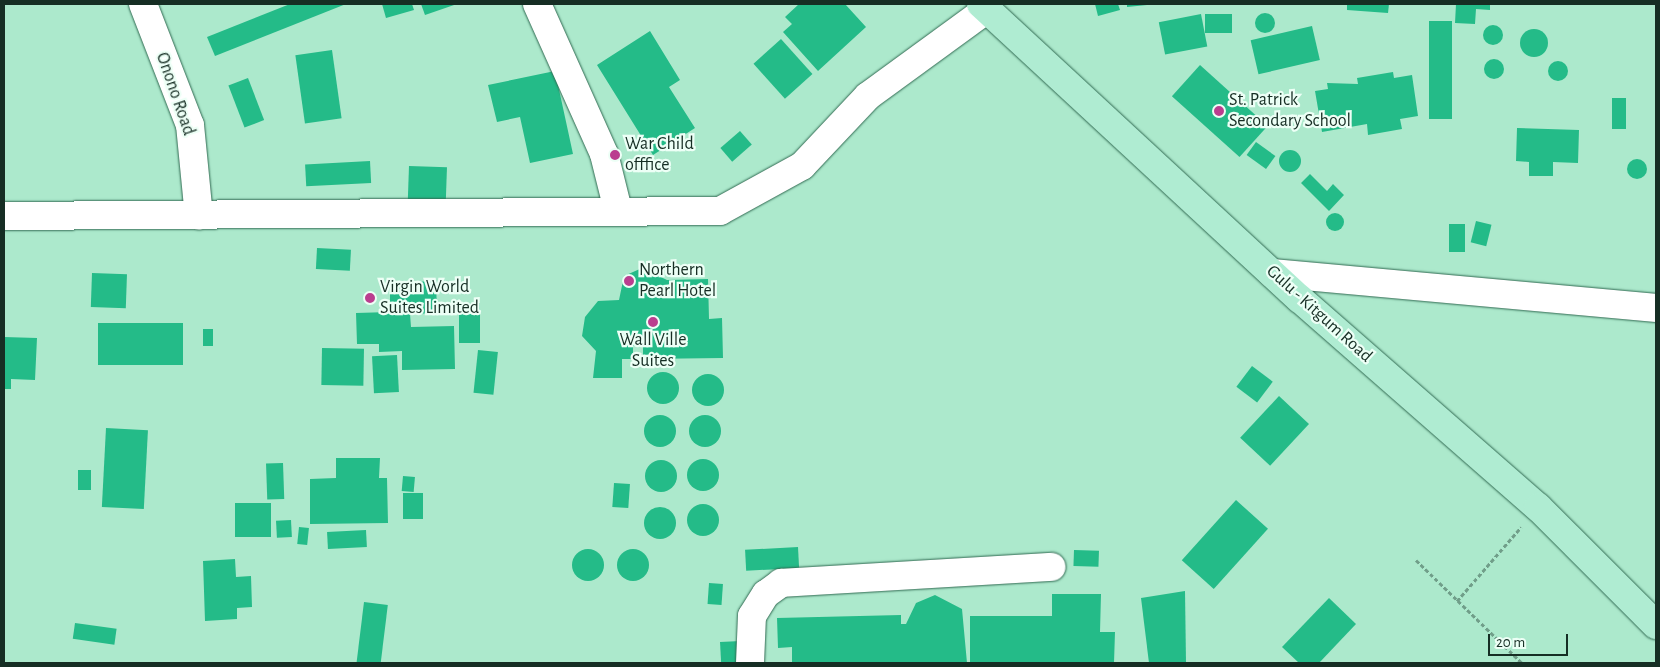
<!DOCTYPE html>
<style>
body{margin:0}
#map{position:relative;width:1660px;height:667px;overflow:hidden;background:#ace9cc;font-family:"Alegreya Sans",sans-serif}
div>[style]{position:absolute}
[style*='--x']{left:calc(var(--x)*1px);top:calc(var(--y)*1px);width:calc(var(--w)*1px);rotate:calc(var(--a)*1deg)}
.building>*{inset:0;background:#24bb88;transform-origin:0 0}
.round{border-radius:50%}
.path>*{height:3px;margin-top:-1.5px;transform-origin:0;background:repeating-linear-gradient(90deg,#709e89 0 4px,transparent 0 6.5px)}
.roads{filter:drop-shadow(0 0 1px #316a52) drop-shadow(0 0 1px #316a52)}
.minor>*{height:28px;margin:-14px;padding:0 14px;transform-origin:14px;border-radius:14px;background:#fff}
.major>*{height:28px;margin:-14px;padding:0 14px;transform-origin:14px;border-radius:14px;background:#afecd2}
.dots>*{width:14px;height:14px;translate:-50% -50%;box-sizing:border-box;border:2px solid #edfff6;border-radius:50%}
span{translate:-50% -50%;white-space:nowrap;text-align:center;line-height:1.15;-webkit-text-stroke:4.5px #edfff6;paint-order:stroke}
.street-label{font-size:18px;color:#162e24}
.poi-label{font-size:18px;color:#162e24}
.left{translate:0 -50%;text-align:left}
.frame{position:absolute;inset:0;border:5px solid #162e24;pointer-events:none}
.scale{position:absolute;left:1488px;top:634px;width:80px;height:22px;box-sizing:border-box;border:2px solid #162e24;border-top:0;padding-left:6px;font-size:15px;line-height:18px;white-space:nowrap;color:#162e24;-webkit-text-stroke:4px #edfff6;paint-order:stroke}
</style>
<div id="map">
<div class="building">
<i style="clip-path:polygon(290px 4px,346px 4px,215px 56px,207px 37px)"></i>
<i style="clip-path:polygon(382px 4px,412px 4px,414px 10px,386px 18px)"></i>
<i style="clip-path:polygon(421px 4px,457px 4px,425px 15px)"></i>
<i style="clip-path:polygon(799px 4px,845px 4px,866px 27px,818px 71px,783px 32px,792px 24px,785px 17px)"></i>
<i style="clip-path:polygon(1095px 4px,1118px 4px,1120px 10px,1098px 16px)"></i>
<i style="clip-path:polygon(1127px 4px,1147px 4px,1147px 5px,1127px 7px)"></i>
<i style="clip-path:polygon(1347px 4px,1389px 4px,1388px 13px,1347px 10px)"></i>
<i style="clip-path:polygon(1456px 4px,1490px 4px,1490px 10px,1476px 9px,1475px 24px,1455px 23px)"></i>
<i class="round" style="left:1255px;top:13px;width:20px;height:20px"></i>
<i style="left:1201px;top:14px;width:33px;height:43px;rotate:79deg"></i>
<i style="left:1232px;top:14px;width:19px;height:27px;rotate:90deg"></i>
<i style="left:1429px;top:21px;width:23px;height:98px"></i>
<i class="round" style="left:1483px;top:25px;width:20px;height:20px"></i>
<i style="left:1312px;top:26px;width:35px;height:63px;rotate:77deg"></i>
<i class="round" style="left:1520px;top:29px;width:28px;height:28px"></i>
<i style="clip-path:polygon(650px 31px,680px 80px,669px 87px,695px 128px,653px 155px,597px 65px)"></i>
<i style="left:781px;top:39px;width:47px;height:37px;rotate:48deg"></i>
<i style="left:332px;top:50px;width:69px;height:37px;rotate:82deg"></i>
<i class="round" style="left:1484px;top:59px;width:20px;height:20px"></i>
<i class="round" style="left:1548px;top:61px;width:20px;height:20px"></i>
<i style="left:1200px;top:65px;width:91px;height:42px;rotate:42deg"></i>
<i style="clip-path:polygon(555px 71px,573px 154px,530px 163px,520px 117px,497px 122px,488px 85px)"></i>
<i style="clip-path:polygon(1393px 72px,1394px 78px,1412px 75px,1418px 116px,1400px 119px,1402px 129px,1368px 135px,1367px 124px,1322px 132px,1315px 91px,1328px 89px,1327px 83px,1358px 84px,1357px 78px)"></i>
<i style="left:248px;top:78px;width:45px;height:21px;rotate:69deg"></i>
<i style="left:1612px;top:98px;width:14px;height:31px"></i>
<i style="clip-path:polygon(1517px 128px,1579px 130px,1578px 163px,1553px 162px,1553px 176px,1529px 176px,1529px 162px,1516px 161px)"></i>
<i style="left:740px;top:131px;width:18px;height:26px;rotate:49deg"></i>
<i style="left:1256px;top:142px;width:24px;height:16px;rotate:36deg"></i>
<i class="round" style="left:1279px;top:150px;width:22px;height:22px"></i>
<i class="round" style="left:1627px;top:159px;width:20px;height:20px"></i>
<i style="left:370px;top:161px;width:22px;height:65px;rotate:87deg"></i>
<i style="left:409px;top:166px;width:38px;height:33px;rotate:2deg"></i>
<i style="clip-path:polygon(1310px 174px,1327px 191px,1333px 184px,1344px 195px,1329px 211px,1301px 183px)"></i>
<i class="round" style="left:1326px;top:213px;width:18px;height:18px"></i>
<i style="left:1476px;top:221px;width:16px;height:22px;rotate:14deg"></i>
<i style="left:1449px;top:224px;width:16px;height:28px"></i>
<i style="left:317px;top:248px;width:34px;height:21px;rotate:3deg"></i>
<i style="clip-path:polygon(642px 268px,667px 280px,708px 279px,709px 319px,722px 318px,723px 358px,643px 359px,643px 346px,633px 346px,633px 359px,622px 359px,622px 378px,593px 378px,596px 351px,582px 336px,585px 317px,598px 301px,619px 300px,624px 276px)"></i>
<i style="left:92px;top:273px;width:35px;height:34px;rotate:2deg"></i>
<i style="clip-path:polygon(436px 281px,437px 313px,410px 314px,411px 327px,454px 326px,455px 369px,402px 370px,402px 351px,379px 352px,379px 344px,357px 344px,356px 313px,390px 312px,390px 283px)"></i>
<i style="left:459px;top:303px;width:21px;height:40px"></i>
<i style="left:183px;top:323px;width:42px;height:85px;rotate:90deg"></i>
<i style="left:203px;top:329px;width:10px;height:17px"></i>
<i style="clip-path:polygon(4px 337px,37px 338px,35px 380px,11px 379px,11px 389px,4px 389px)"></i>
<i style="left:322px;top:348px;width:42px;height:37px;rotate:1deg"></i>
<i style="left:478px;top:350px;width:20px;height:43px;rotate:6deg"></i>
<i style="left:397px;top:355px;width:37px;height:25px;rotate:87deg"></i>
<i style="left:1252px;top:366px;width:26px;height:26px;rotate:37deg"></i>
<i class="round" style="left:647px;top:372px;width:32px;height:32px"></i>
<i class="round" style="left:692px;top:374px;width:32px;height:32px"></i>
<i style="left:1279px;top:396px;width:41px;height:57px;rotate:43deg"></i>
<i class="round" style="left:689px;top:415px;width:32px;height:32px"></i>
<i class="round" style="left:644px;top:415px;width:32px;height:32px"></i>
<i style="left:106px;top:428px;width:42px;height:79px;rotate:3deg"></i>
<i style="clip-path:polygon(336px 458px,380px 458px,379px 478px,387px 478px,388px 523px,310px 524px,310px 479px,336px 478px)"></i>
<i class="round" style="left:687px;top:459px;width:32px;height:32px"></i>
<i class="round" style="left:645px;top:460px;width:32px;height:32px"></i>
<i style="left:283px;top:463px;width:36px;height:17px;rotate:88deg"></i>
<i style="left:78px;top:470px;width:13px;height:20px"></i>
<i style="left:403px;top:476px;width:12px;height:15px;rotate:5deg"></i>
<i style="left:614px;top:483px;width:16px;height:24px;rotate:4deg"></i>
<i style="left:403px;top:493px;width:20px;height:26px"></i>
<i style="left:1236px;top:500px;width:43px;height:81px;rotate:42deg"></i>
<i style="left:271px;top:503px;width:34px;height:36px;rotate:90deg"></i>
<i class="round" style="left:687px;top:504px;width:32px;height:32px"></i>
<i class="round" style="left:644px;top:507px;width:32px;height:32px"></i>
<i style="left:291px;top:520px;width:17px;height:15px;rotate:87deg"></i>
<i style="left:299px;top:527px;width:10px;height:17px;rotate:6deg"></i>
<i style="left:366px;top:530px;width:17px;height:39px;rotate:87deg"></i>
<i style="left:798px;top:547px;width:21px;height:53px;rotate:87deg"></i>
<i class="round" style="left:617px;top:549px;width:32px;height:32px"></i>
<i class="round" style="left:572px;top:549px;width:32px;height:32px"></i>
<i style="left:1074px;top:550px;width:25px;height:16px;rotate:2deg"></i>
<i style="clip-path:polygon(235px 559px,236px 577px,251px 576px,252px 607px,237px 608px,237px 619px,205px 621px,203px 561px)"></i>
<i style="left:709px;top:583px;width:14px;height:21px;rotate:4deg"></i>
<i style="clip-path:polygon(1185px 591px,1186px 663px,1149px 663px,1141px 598px)"></i>
<i style="clip-path:polygon(1052px 594px,1101px 594px,1100px 632px,1115px 632px,1114px 663px,970px 663px,970px 616px,1052px 616px)"></i>
<i style="clip-path:polygon(935px 595px,962px 609px,967px 663px,792px 663px,792px 647px,778px 648px,777px 618px,901px 615px,901px 624px,906px 624px,916px 603px)"></i>
<i style="clip-path:polygon(1329px 598px,1356px 624px,1319px 663px,1299px 663px,1282px 647px)"></i>
<i style="left:364px;top:602px;width:24px;height:62px;rotate:7deg"></i>
<i style="left:75px;top:623px;width:42px;height:16px;rotate:8deg"></i>
<i style="left:741px;top:641px;width:22px;height:21px;rotate:87deg"></i>
</div>
<div class="path">
<i style="--x:1416;--y:560;--w:148;--a:44.2"></i>
<i style="--x:1457;--y:601;--w:98;--a:-49.1"></i>
</div>
<div class="roads">
<div class="minor">
<i style="--x:143;--y:4;--w:130;--a:68.8"></i>
<i style="--x:190;--y:125;--w:91;--a:84.4"></i>
<i style="--x:537;--y:4;--w:164;--a:65.9"></i>
<i style="--x:604;--y:154;--w:58;--a:76"></i>
<i style="--x:4;--y:216;--w:716;--a:-0.4"></i>
<i style="--x:720;--y:211;--w:94;--a:-28.8"></i>
<i style="--x:802;--y:166;--w:96;--a:-46.7"></i>
<i style="--x:868;--y:96;--w:146;--a:-36.1"></i>
<i style="--x:1272;--y:273;--w:386;--a:5.2"></i>
<i style="--x:750;--y:663;--w:47;--a:-87.6"></i>
<i style="--x:752;--y:616;--w:26;--a:-58"></i>
<i style="--x:766;--y:594;--w:19;--a:-36"></i>
<i style="--x:781;--y:583;--w:271;--a:-3.4"></i>
</div>
<div class="major">
<i style="--x:981;--y:4;--w:434;--a:42.8"></i>
<i style="--x:1300;--y:299;--w:316;--a:41.2"></i>
<i style="--x:1538;--y:507;--w:167;--a:45"></i>
</div>
</div>
<div class="dots">
<i style="left:1219px;top:111px;background:#ba3e8f"></i>
<i style="left:615px;top:155px;background:#ba3e8f"></i>
<i style="left:629px;top:281px;background:#ba3e8f"></i>
<i style="left:370px;top:298px;background:#ba3e8f"></i>
<i style="left:653px;top:322px;background:#ba3e8f"></i>
</div>
<div class="street-label">
<span style="left:175px;top:94px;rotate:71deg">Onono Road</span>
<span style="left:1319px;top:314px;rotate:42deg">Gulu - Kitgum Road</span>
</div>
<div class="poi-label">
<span class="left" style="left:1229px;top:111px">St. Patrick<br>Secondary School</span>
<span class="left" style="left:625px;top:155px">War Child<br>offfice</span>
<span class="left" style="left:639px;top:281px">Northern<br>Pearl Hotel</span>
<span class="left" style="left:380px;top:298px">Virgin World<br>Suites Limited</span>
<span style="left:653px;top:351px">Wall Ville<br>Suites</span>
</div>
<div class="frame"></div>
<div class="scale">20 m</div>
</div>
